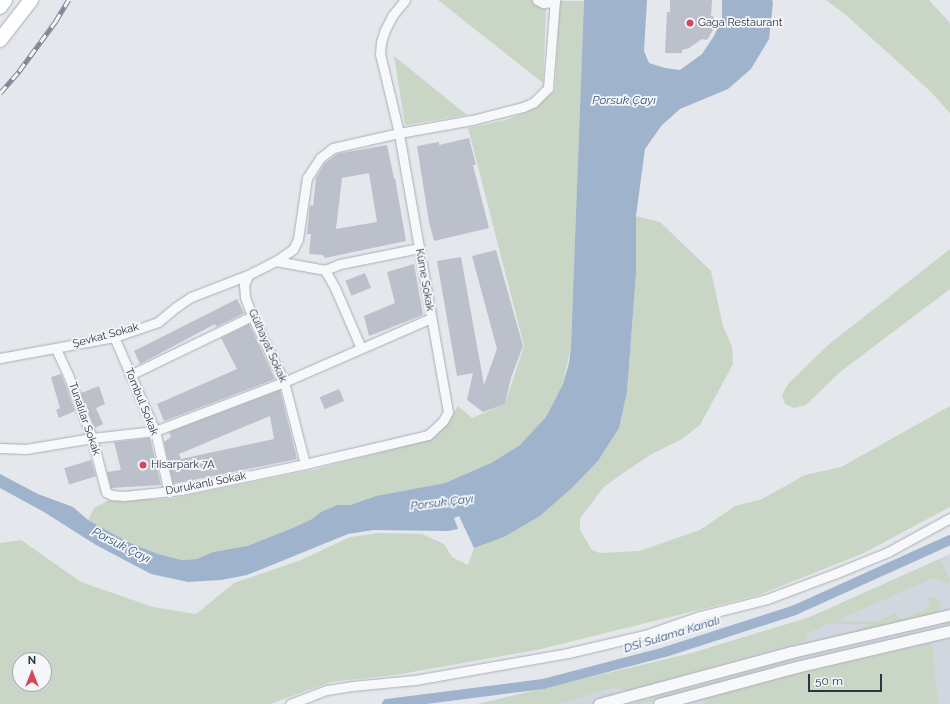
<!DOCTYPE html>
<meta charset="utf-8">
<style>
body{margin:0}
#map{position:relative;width:950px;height:704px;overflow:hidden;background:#e4e7ec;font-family:Raleway,sans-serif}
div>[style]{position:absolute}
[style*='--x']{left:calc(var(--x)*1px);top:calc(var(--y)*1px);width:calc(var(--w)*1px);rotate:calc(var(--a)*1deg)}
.built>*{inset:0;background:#d2d6de}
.green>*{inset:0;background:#c9d6c5;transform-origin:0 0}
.water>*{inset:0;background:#9fb4cc}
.canal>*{height:10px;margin:-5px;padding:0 5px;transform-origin:5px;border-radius:5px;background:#9fb4cc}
.building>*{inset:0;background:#bbc0ca;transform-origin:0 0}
.roads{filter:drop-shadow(0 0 1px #a9aeb7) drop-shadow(0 0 1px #a9aeb7)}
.minor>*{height:9px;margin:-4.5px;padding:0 4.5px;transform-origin:4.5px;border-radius:4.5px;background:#f7f8fa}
.tertiary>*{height:11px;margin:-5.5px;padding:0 5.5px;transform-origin:5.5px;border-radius:5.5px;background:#f7f8fa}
.trunk>*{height:14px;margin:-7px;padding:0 7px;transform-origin:7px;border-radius:7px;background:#fff}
.rail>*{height:4.5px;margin-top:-2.25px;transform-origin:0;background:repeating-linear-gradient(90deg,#f4f6f9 0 9px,#7d8696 0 18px);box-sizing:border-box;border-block:1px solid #7d8696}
.dots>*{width:11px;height:11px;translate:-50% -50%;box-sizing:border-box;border:2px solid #f4f6f9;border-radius:50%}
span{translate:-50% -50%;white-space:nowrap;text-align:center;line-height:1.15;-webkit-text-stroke:3.5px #f4f6f9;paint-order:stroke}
.poi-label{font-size:11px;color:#2b3445}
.left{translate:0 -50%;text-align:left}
.street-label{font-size:11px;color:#2b3445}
.water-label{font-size:12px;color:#34527a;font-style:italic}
.north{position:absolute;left:12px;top:652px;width:40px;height:40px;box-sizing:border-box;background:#f4f6f9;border:1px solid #a4a8b1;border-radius:50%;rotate:0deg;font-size:11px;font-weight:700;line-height:16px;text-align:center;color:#2b3445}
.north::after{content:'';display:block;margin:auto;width:14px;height:18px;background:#d1495b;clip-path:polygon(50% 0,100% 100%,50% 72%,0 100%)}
.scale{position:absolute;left:808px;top:674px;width:74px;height:18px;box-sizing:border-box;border:2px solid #2b3445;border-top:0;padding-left:5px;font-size:12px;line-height:14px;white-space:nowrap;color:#2b3445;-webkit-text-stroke:3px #f4f6f9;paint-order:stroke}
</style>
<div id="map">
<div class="built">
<i style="clip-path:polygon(950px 554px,950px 704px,478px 704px,692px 653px,810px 617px)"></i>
</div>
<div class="green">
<i style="clip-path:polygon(438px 0,531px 0,544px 8px,546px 10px,543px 83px)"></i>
<i style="clip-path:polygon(826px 0,929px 0,950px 23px,950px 113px,930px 91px,846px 15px)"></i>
<i style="clip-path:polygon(560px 1px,584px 1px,571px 346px,563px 384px,546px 417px,535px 430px,520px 445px,491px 463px,445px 483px,376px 496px,350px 505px,337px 505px,321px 512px,312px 519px,295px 527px,247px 546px,213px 552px,197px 559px,182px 560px,158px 554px,128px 542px,88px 520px,94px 508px,111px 499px,170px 499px,317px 469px,431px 439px,443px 428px,458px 406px,472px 418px,505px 404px,524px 346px,468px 128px,506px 120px,533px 109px,555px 90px)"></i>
<i style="clip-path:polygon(394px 56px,467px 115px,405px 125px)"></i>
<i style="clip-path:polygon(evenodd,636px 216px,660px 222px,711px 271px,723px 326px,732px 347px,733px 364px,700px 425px,682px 439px,650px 455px,622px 474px,604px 487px,580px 518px,580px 530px,592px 550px,600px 553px,639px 551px,700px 530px,735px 506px,762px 499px,805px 475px,841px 467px,950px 406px,950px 507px,864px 553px,759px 595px,537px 650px,395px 675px,331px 682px,270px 704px,0 704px,0 543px,21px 540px,81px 582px,153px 607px,196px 614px,234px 583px,301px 560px,350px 537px,379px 533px,422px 534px,444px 544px,452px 557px,468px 565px,474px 548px,504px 537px,540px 516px,572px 488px,598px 461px,619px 428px,627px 392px,636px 274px,636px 216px,20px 660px,44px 660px,44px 684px,20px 684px,20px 660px)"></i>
<i style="clip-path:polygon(950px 249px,950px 289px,840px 372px,806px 405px,794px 408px,785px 404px,782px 395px,788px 384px,828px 345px)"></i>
<i style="clip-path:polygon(940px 559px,950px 580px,948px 584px,933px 578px,806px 634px,807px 640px,626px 691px,615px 687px,558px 704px,478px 704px,692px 653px,810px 617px)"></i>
<i style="clip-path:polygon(934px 596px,940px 601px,941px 605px,937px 613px,850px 633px,896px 613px,901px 620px,930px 607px,927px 599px)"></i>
<i style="left:950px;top:621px;width:3px;height:151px;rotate:90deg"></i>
<i style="clip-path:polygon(932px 643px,938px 704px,705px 704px,705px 699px,801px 673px)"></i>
<i style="clip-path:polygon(789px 660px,789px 662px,641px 704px,632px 704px)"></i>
</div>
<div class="water">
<i style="clip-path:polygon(584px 0,647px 0,644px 51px,649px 63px,665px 68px,680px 70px,702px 54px,714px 36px,722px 19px,722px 0,772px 0,773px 3px,769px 39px,751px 69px,728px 89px,680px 109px,662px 125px,645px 149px,636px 216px,636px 274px,627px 392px,619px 428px,598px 461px,572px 488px,540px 516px,504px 537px,474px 548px,459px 516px,454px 518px,458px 529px,448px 531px,373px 530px,348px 534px,247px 575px,221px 580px,188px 582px,151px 574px,96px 545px,44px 512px,0 488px,0 474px,38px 494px,73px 507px,88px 520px,128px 542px,158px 554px,182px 560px,197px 559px,213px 552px,247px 546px,295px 527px,312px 519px,321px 512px,337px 505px,350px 505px,376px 496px,445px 483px,491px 463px,520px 445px,546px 417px,563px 384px,569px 363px,571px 346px)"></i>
</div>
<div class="canal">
<i style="--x:387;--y:704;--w:157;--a:-7.3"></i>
<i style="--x:543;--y:684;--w:126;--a:-14.7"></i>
<i style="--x:665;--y:652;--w:137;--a:-17.9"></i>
<i style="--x:795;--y:610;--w:170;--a:-24.3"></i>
</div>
<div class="building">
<i style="clip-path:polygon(670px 0,712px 0,711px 16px,714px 17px,713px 30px,707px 40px,702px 39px,689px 48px,682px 50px,682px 53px,665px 53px,667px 12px,670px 12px)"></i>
<i style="clip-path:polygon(469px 138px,476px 165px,473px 165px,489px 228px,434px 241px,429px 222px,417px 146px,439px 142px,439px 145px)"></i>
<i style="clip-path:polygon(evenodd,387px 145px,394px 178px,395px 178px,406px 241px,325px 258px,323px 255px,309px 254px,311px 234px,307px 234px,310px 205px,313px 206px,316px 178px,324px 164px,337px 154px,387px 145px,369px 173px,377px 222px,336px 229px,342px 178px,369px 173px)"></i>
<i style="clip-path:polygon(496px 250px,523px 346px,511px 378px,505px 404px,483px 412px,467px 400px,473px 373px,457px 376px,437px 261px,461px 257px,484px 385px,497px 349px,472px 256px)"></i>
<i style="clip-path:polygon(414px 264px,423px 315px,369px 336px,364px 316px,395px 303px,387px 272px)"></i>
<i style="left:365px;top:273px;width:16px;height:21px;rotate:68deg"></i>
<i style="clip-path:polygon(237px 299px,244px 313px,216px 327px,215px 324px,140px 364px,134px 351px)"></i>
<i style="clip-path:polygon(249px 324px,275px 379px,164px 421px,157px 404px,237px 369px,221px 338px)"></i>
<i style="clip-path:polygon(61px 374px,75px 411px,59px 418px,56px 410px,60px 408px,51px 377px)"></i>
<i style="clip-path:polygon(99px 386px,105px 404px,96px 408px,103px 424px,95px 428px,81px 393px)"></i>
<i style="left:339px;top:389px;width:13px;height:21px;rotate:67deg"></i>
<i style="clip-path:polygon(evenodd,280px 390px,297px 459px,173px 484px,164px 442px,171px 437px,169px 432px,280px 390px,270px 416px,274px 439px,181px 459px,179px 454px,270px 416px)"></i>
<i style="clip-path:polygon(150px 438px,161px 485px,111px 488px,107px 472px,121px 470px,114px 442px)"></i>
<i style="left:91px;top:460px;width:17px;height:28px;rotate:73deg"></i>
</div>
<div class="roads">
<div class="minor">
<i style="--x:537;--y:0;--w:7;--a:27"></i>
<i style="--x:543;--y:3;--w:12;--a:-5"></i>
<i style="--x:276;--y:261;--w:50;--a:10.4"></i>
<i style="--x:325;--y:270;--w:21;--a:61"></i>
<i style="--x:335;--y:288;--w:65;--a:66.6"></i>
<i style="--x:325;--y:270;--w:16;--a:-22"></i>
<i style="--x:340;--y:264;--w:81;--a:-11.4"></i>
<i style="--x:248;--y:275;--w:11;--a:112"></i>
<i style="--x:244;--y:285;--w:12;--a:85"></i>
<i style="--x:245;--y:297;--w:20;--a:70"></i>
<i style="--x:252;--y:316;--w:73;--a:64.1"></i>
<i style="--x:284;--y:382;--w:85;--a:75.6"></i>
<i style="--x:114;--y:337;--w:103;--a:66.4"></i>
<i style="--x:155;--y:431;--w:63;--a:77.1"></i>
<i style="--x:56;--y:349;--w:29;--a:65"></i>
<i style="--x:68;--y:375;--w:67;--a:69.1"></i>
<i style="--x:92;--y:438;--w:56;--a:75.5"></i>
<i style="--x:106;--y:492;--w:7;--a:27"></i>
<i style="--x:112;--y:495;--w:12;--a:5"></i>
<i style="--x:124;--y:496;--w:57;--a:-6"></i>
<i style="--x:181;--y:490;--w:127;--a:-11.8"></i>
<i style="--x:305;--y:464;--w:126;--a:-13.3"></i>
<i style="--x:428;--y:435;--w:21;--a:-43"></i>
<i style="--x:443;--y:421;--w:10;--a:-61"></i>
<i style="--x:448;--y:412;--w:283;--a:-100"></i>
<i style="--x:399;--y:133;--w:81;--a:-103.5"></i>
<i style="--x:380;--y:54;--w:12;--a:-85"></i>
<i style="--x:381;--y:42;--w:13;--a:-72"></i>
<i style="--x:385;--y:30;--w:16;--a:-63"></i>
<i style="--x:392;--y:16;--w:21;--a:-51"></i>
<i style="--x:0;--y:358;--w:116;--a:-10.4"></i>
<i style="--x:114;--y:337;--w:46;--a:-18.8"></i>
<i style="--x:158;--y:322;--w:23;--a:-40"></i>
<i style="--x:176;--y:307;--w:18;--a:-34"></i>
<i style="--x:191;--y:297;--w:61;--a:-21.1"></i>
<i style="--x:248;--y:275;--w:31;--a:-27"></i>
<i style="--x:276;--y:261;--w:21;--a:-35"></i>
<i style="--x:293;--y:249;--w:11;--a:-63"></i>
<i style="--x:298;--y:239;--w:62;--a:-81.6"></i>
<i style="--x:307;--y:178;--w:24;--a:-57"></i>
<i style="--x:320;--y:158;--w:16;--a:-38"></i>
<i style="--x:333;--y:148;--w:68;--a:-12.8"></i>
<i style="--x:399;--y:133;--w:74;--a:-10.1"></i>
<i style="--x:472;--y:120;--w:53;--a:-14.3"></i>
<i style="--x:523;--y:107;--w:12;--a:-24"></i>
<i style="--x:534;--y:102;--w:20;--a:-45"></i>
<i style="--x:548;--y:88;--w:88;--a:-85.5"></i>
<i style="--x:130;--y:375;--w:136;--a:-25.8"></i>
<i style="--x:0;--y:448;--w:26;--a:2"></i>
<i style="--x:26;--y:449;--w:67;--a:-9.5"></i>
<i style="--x:92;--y:438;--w:63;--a:-6.3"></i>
<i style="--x:155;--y:431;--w:138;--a:-20.8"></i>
<i style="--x:284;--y:382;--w:160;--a:-23.5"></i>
<i style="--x:290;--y:704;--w:40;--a:-21"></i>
<i style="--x:327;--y:690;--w:25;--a:-9"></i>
<i style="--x:352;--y:686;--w:63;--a:-5.4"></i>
<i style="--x:415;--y:680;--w:155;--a:-10"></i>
<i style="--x:568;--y:653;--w:79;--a:-13.2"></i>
<i style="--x:645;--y:635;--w:58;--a:-19.1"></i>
<i style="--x:700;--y:616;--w:69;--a:-14.2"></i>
<i style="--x:767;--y:599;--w:72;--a:-20.5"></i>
<i style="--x:834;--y:574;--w:58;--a:-22.2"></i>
<i style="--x:888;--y:552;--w:71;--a:-28.7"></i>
</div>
<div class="tertiary">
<i style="--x:599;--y:704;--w:200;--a:-15.1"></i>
<i style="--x:792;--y:652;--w:162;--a:-13.2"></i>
<i style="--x:659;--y:704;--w:142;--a:-15.1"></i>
<i style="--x:796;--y:667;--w:158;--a:-13.2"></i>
</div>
<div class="trunk">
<i style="--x:0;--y:7;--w:9;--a:-54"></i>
<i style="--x:0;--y:40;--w:51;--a:-52.2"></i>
</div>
</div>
<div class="rail">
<i style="--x:0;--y:93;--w:29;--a:-49"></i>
<i style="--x:19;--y:71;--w:61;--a:-53.7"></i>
<i style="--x:55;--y:22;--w:26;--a:-59"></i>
</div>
<div class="dots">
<i style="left:690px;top:23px;background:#d1495b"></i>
<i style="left:143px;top:465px;background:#d1495b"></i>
</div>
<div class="poi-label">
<span class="left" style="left:698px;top:23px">Gaga Restaurant</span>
<span class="left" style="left:151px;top:465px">Hisarpark 7A</span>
</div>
<div class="street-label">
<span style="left:424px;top:280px;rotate:80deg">Küme Sokak</span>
<span style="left:106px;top:336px;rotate:-15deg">Şevkat Sokak</span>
<span style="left:267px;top:346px;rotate:66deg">Gülhayat Sokak</span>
<span style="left:141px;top:402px;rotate:68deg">Tombul Sokak</span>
<span style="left:84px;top:419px;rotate:71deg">Tunalılar Sokak</span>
<span style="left:206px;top:484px;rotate:-11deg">Durukanlı Sokak</span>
</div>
<div class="water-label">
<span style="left:624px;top:101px">Porsuk Çayı</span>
<span style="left:442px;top:503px;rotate:-7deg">Porsuk Çayı</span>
<span style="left:121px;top:546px;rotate:27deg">Porsuk Çayı</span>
<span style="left:672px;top:635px;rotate:-17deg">DSİ Sulama Kanalı</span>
</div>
<div class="north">N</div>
<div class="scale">50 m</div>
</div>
